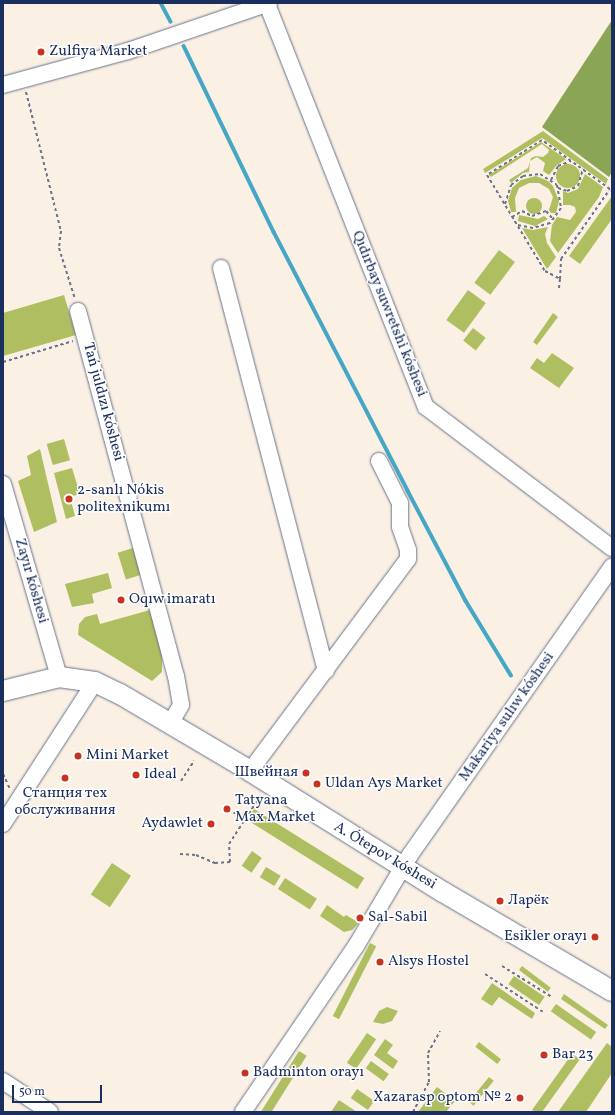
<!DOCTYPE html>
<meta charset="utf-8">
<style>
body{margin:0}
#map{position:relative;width:615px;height:1115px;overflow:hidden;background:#faf0e3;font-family:Vollkorn,serif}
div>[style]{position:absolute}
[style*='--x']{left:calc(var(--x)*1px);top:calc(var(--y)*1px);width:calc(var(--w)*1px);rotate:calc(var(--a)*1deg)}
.green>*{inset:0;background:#afbe60;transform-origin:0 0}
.round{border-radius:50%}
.forest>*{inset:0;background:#8ba556}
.stream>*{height:3.5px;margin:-1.75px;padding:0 1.75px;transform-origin:1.75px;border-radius:1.75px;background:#45a7c5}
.path>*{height:2px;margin-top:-1px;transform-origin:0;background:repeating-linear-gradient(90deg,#69738d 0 3px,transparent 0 6px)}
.roads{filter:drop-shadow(0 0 1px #69738d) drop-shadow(0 0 1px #69738d)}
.minor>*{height:16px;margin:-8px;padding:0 8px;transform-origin:8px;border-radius:8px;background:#fff}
.major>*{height:20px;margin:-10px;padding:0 10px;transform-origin:10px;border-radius:10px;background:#fff}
.dots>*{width:11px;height:11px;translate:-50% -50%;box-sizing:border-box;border:2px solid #fff;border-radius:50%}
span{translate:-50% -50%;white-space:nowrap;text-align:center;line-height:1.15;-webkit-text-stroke:3px #fff;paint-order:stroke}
.poi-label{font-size:15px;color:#1b2f5e}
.left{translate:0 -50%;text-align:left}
.right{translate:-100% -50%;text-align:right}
.street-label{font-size:15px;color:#1b2f5e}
.frame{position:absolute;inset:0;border:4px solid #1b2f5e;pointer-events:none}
.scale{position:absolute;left:12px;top:1085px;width:90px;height:18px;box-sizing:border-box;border:2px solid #1b2f5e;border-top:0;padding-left:5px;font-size:12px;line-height:14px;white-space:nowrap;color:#1b2f5e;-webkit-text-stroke:3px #fff;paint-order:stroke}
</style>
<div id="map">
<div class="green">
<i style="clip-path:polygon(543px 131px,608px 179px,606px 184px,542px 138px,485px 173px,483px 169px)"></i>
<i style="clip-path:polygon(541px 142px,566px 159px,556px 166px,549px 175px,543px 171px,545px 163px,537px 157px,530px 161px,529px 172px,523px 173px,511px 183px,509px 180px,528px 168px,531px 158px,536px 156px,543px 157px,548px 153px,549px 150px,542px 144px,491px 177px,489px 175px)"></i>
<i class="round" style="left:556px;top:164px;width:24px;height:24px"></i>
<i style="clip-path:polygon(585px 174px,603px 187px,599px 197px,558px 253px,550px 241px,552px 225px,557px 217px,570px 220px,576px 212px,575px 207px,570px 205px,563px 205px,563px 191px,568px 193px,578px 189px)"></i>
<i style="clip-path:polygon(536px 176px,548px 181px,553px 186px,559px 201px,556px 213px,551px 213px,549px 210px,553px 197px,549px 189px,539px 183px,529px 183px,519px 188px,515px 198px,516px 212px,511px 212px,508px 201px,512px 188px,521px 180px)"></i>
<i style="clip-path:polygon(612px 196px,612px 219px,580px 264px,569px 256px)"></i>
<i class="round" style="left:526px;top:198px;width:16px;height:16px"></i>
<i style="clip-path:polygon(519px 215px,538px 219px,544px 216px,548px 219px,535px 226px,518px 221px)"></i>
<i style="clip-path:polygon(548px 227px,545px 234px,547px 243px,556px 257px,547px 269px,522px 228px,533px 230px)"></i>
<i style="left:499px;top:250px;width:20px;height:41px;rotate:37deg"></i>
<i style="left:468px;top:290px;width:22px;height:37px;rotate:36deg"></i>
<i style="clip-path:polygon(64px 295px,76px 335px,3px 356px,3px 313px)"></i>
<i style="clip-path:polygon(553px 313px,558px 317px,537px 345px,533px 342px)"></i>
<i style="left:473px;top:328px;width:16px;height:16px;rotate:38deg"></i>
<i style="clip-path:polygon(552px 353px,574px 368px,559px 388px,530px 368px,537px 358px,544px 363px)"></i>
<i style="left:64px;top:439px;width:22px;height:18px;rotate:74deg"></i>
<i style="clip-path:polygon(40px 449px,57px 522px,34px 532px,18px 481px,31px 475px,27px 456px)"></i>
<i style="clip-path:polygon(72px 468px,80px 494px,70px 497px,75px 516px,66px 519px,54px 473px)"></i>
<i style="left:133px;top:548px;width:28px;height:16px;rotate:73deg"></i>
<i style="clip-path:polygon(108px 573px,112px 588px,92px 594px,94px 603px,72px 607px,65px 584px)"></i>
<i style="clip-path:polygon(150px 610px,162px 656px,162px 672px,152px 681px,78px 635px,79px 624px,85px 617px,97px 614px,100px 624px)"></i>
<i style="left:254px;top:809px;width:130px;height:13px;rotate:32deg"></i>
<i style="left:252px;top:851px;width:12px;height:18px;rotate:35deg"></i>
<i style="left:112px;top:863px;width:23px;height:38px;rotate:34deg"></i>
<i style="left:266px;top:867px;width:17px;height:12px;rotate:31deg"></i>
<i style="left:285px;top:878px;width:38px;height:13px;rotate:33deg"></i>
<i style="clip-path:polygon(327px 905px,344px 917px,346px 915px,359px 923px,352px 930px,344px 932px,320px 916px)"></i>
<i style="left:370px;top:943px;width:7px;height:82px;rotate:27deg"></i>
<i style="left:522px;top:966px;width:36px;height:5px;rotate:37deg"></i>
<i style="left:514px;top:976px;width:37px;height:10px;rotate:34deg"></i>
<i style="clip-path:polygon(492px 983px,535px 1013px,532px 1019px,499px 997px,492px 1006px,481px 999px)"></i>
<i style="clip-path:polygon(564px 994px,608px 1025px,605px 1029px,561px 999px)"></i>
<i style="left:556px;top:1004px;width:49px;height:9px;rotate:35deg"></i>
<i style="clip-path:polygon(387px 1007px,398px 1011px,392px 1021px,383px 1024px,373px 1022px,379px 1011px)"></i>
<i style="left:367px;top:1033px;width:11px;height:36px;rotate:34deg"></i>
<i style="clip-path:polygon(385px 1039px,393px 1045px,387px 1053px,398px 1061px,393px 1069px,374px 1055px)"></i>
<i style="left:479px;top:1042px;width:28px;height:6px;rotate:38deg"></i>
<i style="clip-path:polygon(607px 1043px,612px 1047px,612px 1073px,586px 1112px,558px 1112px)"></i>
<i style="left:299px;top:1051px;width:9px;height:75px;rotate:32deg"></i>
<i style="clip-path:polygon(572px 1054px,580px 1059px,542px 1112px,536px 1112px,532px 1110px)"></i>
<i style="left:371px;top:1061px;width:22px;height:9px;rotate:36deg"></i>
<i style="left:489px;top:1077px;width:6px;height:32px;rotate:39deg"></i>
<i style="clip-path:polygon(437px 1087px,455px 1101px,446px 1112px,418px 1112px)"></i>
<i style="left:357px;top:1089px;width:21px;height:11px;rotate:35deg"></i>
<i style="clip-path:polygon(339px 1100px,357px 1112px,331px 1112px)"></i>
</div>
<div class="forest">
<i style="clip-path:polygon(612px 20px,612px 172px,609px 177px,542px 127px)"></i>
</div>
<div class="stream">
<i style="--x:161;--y:3;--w:21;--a:62"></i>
<i style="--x:184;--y:46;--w:207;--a:64.2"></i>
<i style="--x:274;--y:232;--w:292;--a:62.6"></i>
<i style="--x:408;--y:491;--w:124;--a:62.2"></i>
<i style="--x:466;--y:601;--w:87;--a:58.7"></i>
</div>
<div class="path">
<i style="--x:26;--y:92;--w:143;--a:75.9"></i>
<i style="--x:61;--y:231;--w:17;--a:97"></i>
<i style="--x:59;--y:248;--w:53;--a:72.6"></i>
<i style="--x:551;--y:180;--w:16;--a:-63"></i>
<i style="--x:558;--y:166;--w:14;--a:-21"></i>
<i style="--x:558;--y:188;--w:9;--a:18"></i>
<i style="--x:567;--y:191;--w:12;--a:-24"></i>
<i style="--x:578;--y:186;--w:18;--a:-74"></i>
<i style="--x:505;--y:204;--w:20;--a:-72"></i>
<i style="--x:511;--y:185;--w:15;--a:-37"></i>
<i style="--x:523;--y:176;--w:17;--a:-7"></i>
<i style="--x:540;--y:174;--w:20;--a:33"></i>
<i style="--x:557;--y:185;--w:23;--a:80"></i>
<i style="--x:561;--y:208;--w:19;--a:126"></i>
<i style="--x:550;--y:223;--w:18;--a:164"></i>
<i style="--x:533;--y:228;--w:16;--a:-169"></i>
<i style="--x:512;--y:217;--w:12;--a:-31"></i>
<i style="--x:522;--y:211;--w:11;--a:27"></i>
<i style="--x:532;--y:216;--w:15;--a:-20"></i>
<i style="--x:546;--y:211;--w:11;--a:49"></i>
<i style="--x:559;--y:288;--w:9;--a:-84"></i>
<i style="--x:560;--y:279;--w:20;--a:-87"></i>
<i style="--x:561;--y:259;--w:85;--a:-55"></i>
<i style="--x:610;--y:189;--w:84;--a:-144.2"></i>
<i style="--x:542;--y:140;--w:65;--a:147.5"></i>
<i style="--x:487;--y:175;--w:112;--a:58.9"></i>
<i style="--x:545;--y:271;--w:17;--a:28"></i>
<i style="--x:3;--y:362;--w:73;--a:-16.7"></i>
<i style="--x:3;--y:774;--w:17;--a:65"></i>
<i style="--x:181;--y:781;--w:24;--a:-57"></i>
<i style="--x:234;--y:814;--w:2;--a:-63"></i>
<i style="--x:180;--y:854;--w:16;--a:4"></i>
<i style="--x:196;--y:855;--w:21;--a:23"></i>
<i style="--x:215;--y:863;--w:15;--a:-4"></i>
<i style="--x:230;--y:862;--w:18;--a:-93"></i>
<i style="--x:229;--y:844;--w:51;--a:-56.9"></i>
<i style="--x:502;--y:966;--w:59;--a:31.8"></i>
<i style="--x:485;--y:974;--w:69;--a:33.2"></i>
<i style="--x:413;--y:1112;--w:34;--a:-62"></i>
<i style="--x:429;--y:1082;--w:29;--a:-92"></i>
<i style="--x:428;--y:1053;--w:25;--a:-61"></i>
</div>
<div class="roads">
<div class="minor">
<i style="--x:267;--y:4;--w:433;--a:68.5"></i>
<i style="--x:426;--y:407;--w:233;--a:37.2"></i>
<i style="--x:3;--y:85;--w:130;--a:-15.2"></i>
<i style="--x:128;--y:51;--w:149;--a:-18.8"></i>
<i style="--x:221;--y:268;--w:416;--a:75.4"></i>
<i style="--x:78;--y:311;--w:378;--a:75"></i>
<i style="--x:176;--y:676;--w:29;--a:80"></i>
<i style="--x:181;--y:705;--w:22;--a:120"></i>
<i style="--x:3;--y:484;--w:201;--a:73.8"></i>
<i style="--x:250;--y:771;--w:264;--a:-53.3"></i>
<i style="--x:408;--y:559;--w:9;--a:-90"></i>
<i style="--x:408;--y:550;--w:24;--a:-109"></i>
<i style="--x:400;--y:527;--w:24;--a:-90"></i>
<i style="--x:400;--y:503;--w:47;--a:-116.6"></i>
<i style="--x:3;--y:824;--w:169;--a:-57.1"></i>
<i style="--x:3;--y:1081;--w:56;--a:33.4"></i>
<i style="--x:243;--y:1112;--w:201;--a:-55.8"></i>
<i style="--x:356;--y:946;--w:106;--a:-59.3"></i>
<i style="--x:410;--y:855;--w:352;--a:-55"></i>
</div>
<div class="major">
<i style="--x:3;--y:691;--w:58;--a:-14"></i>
<i style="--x:59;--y:677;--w:36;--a:8"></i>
<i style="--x:95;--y:682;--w:28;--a:26"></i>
<i style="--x:120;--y:694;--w:151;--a:30.6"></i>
<i style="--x:250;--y:771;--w:228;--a:32.1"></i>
<i style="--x:443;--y:892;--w:196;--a:30.4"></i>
</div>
</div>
<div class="dots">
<i style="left:41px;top:52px;background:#c8321e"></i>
<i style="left:69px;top:499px;background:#c8321e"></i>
<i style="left:121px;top:600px;background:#c8321e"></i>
<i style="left:78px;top:756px;background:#c8321e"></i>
<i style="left:306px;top:773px;background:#c8321e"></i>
<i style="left:136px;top:775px;background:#c8321e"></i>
<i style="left:65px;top:778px;background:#c8321e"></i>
<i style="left:317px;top:784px;background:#c8321e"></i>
<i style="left:227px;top:809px;background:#c8321e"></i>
<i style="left:211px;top:824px;background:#c8321e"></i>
<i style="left:500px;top:901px;background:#c8321e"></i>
<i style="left:360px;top:918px;background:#c8321e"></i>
<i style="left:595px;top:937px;background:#c8321e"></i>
<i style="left:380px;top:962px;background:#c8321e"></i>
<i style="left:544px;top:1055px;background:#c8321e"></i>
<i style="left:245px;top:1073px;background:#c8321e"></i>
<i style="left:520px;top:1098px;background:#c8321e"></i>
</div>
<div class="poi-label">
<span class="left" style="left:49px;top:52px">Zulfiya Market</span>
<span class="left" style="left:77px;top:499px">2-sanlı Nókis<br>politexnikumı</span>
<span class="left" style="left:129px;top:600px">Oqıw imaratı</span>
<span class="left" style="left:86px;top:756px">Mini Market</span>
<span class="right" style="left:298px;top:773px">Швейная</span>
<span class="left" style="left:144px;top:775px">Ideal</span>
<span class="left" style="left:325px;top:784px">Uldan Ays Market</span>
<span style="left:65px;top:802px">Станция тех<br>обслуживания</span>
<span class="left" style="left:235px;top:809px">Tatyana<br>Max Market</span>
<span class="right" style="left:203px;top:824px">Aydawlet</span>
<span class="left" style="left:508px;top:901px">Ларёк</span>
<span class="left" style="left:368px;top:918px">Sal-Sabil</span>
<span class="right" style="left:587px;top:937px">Esikler orayı</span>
<span class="left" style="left:388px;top:962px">Alsys Hostel</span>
<span class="left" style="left:552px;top:1055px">Bar 23</span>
<span class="left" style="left:253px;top:1073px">Badminton orayı</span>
<span class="right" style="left:512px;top:1098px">Xazarasp optom № 2</span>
</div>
<div class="street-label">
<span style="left:389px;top:314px;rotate:68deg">Qıdırbay suwretshi kóshesi</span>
<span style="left:103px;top:402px;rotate:75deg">Tań juldızı kóshesi</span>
<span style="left:31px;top:581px;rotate:74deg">Zayır kóshesi</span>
<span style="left:507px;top:717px;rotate:-55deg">Makariya sulıw kóshesi</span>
<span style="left:385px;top:856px;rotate:31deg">A. Ótepov kóshesi</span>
</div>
<div class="frame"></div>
<div class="scale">50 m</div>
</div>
